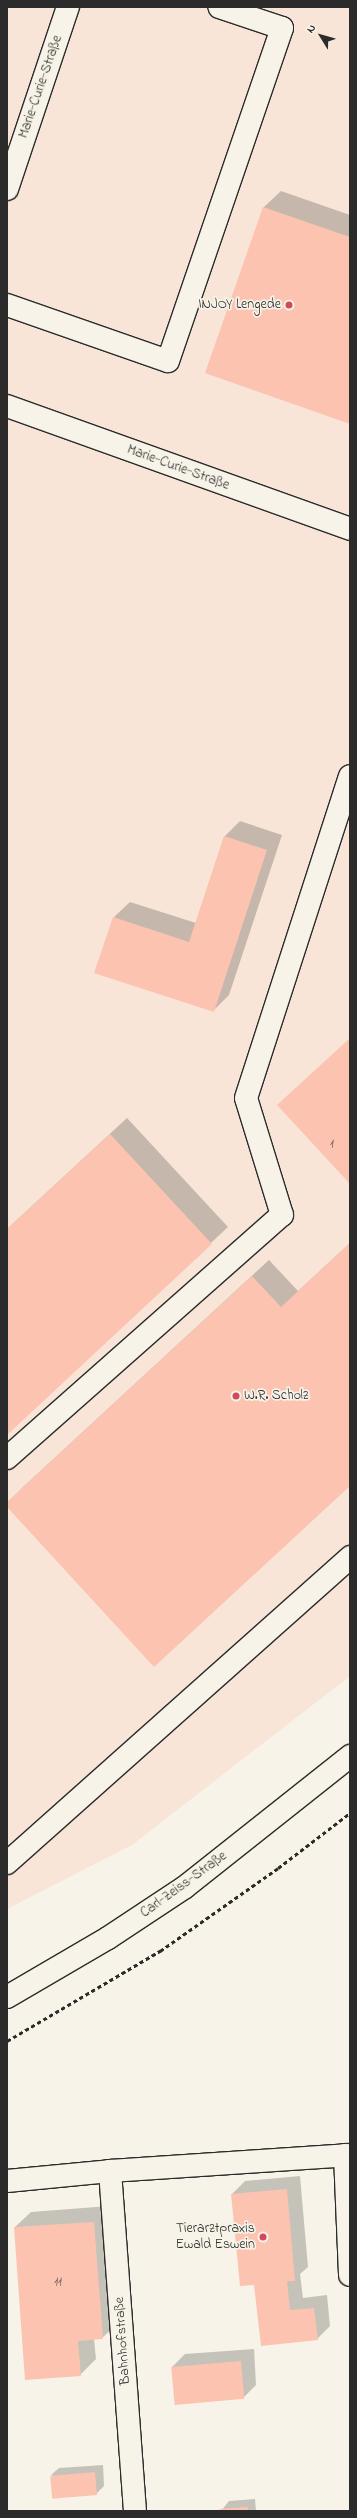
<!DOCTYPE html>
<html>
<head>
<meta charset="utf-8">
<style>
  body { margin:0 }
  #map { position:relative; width:357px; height:2518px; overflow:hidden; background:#f7f3e8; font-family:"Indie Flower",sans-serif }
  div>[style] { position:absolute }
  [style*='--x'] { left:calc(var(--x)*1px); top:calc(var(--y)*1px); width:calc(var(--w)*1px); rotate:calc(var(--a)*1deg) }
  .built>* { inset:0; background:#f8e5d8 }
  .shadow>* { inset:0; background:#0003 }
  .building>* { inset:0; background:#fcc3b1; transform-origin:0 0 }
  .path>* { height:2.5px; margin-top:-1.25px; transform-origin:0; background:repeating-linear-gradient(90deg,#2b2b2b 0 4px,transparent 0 7px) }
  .roads { filter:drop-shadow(1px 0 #2b2b2b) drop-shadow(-1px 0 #2b2b2b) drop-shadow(0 1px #2b2b2b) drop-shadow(0 -1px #2b2b2b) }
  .service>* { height:22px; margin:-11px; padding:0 11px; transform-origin:11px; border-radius:11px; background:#f7f3e8 }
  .minor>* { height:22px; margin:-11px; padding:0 11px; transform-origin:11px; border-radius:11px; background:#f7f3e8 }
  .secondary>* { height:22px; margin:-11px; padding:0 11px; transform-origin:11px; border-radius:11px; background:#f7f3e8 }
  .dots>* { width:11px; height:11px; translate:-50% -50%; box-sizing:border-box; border:2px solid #f7f3e8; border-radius:50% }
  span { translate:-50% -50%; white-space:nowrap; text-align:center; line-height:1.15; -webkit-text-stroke:3.5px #f7f3e8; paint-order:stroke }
  .number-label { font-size:12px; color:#5f514c }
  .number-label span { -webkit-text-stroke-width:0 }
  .street-label { font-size:14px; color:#2b2b2b }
  .poi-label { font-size:14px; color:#2b2b2b }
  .right { translate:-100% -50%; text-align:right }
  .left { translate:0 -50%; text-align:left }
  .frame { position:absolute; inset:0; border:8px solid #2b2b2b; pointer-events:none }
  .north { position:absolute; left:301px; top:16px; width:40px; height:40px; -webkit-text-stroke:3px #f7f3e8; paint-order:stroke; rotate:307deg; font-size:11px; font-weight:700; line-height:16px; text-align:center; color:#2b2b2b }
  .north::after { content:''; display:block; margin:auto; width:14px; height:18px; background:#2b2b2b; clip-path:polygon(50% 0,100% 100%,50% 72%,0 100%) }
</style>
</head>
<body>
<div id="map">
  <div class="built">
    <i style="clip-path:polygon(7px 7px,350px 7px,350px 1676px,132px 1845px,7px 1909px)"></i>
  </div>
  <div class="shadow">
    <i style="clip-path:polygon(281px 191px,350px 215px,350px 423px,206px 373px,264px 207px)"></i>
    <i style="clip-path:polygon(240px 821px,282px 835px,229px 995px,213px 1011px,114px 917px,130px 902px,196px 923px,224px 837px)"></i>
    <i style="clip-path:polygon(127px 1118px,228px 1227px,7px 1433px,7px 1229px)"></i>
    <i style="clip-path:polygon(350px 1243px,350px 1485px,7px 1506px,22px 1488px,269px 1260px,298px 1291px)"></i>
    <i style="clip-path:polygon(300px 2176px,308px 2267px,300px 2274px,303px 2298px,327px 2295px,330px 2326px,317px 2339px,255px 2284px,232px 2194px,245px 2181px)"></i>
    <i style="clip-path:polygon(109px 2206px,118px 2323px,102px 2338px,94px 2339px,96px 2359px,80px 2375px,15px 2227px,31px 2212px)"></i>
    <i style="clip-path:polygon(254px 2349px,256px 2385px,243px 2398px,172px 2367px,185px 2354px)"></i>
    <i style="clip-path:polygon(103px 2465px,104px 2486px,96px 2494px,51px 2475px,59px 2468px)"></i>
    <i style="clip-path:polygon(255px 2499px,256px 2511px,221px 2511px,229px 2501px)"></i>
  </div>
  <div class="building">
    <i style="clip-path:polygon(263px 207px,350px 237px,350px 424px,205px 373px)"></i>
    <i style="clip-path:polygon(224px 836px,267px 850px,214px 1012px,94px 973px,113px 917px,189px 942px)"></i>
    <i style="clip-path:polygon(350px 1038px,350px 1184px,277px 1105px)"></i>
    <i style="clip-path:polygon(110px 1134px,212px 1244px,7px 1435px,7px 1229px)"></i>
    <i style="clip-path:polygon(350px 1243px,350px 1486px,154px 1667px,7px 1507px,7px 1502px,252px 1276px,281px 1307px)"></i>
    <i style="clip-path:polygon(287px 2189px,295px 2281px,287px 2281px,290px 2310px,314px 2308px,318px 2340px,261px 2346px,254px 2285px,240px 2286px,231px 2194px)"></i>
    <i style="clip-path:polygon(94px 2222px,103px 2339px,78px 2341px,81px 2376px,25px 2380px,14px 2227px)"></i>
    <i style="left:241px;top:2361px;width:38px;height:70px;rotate:85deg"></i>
    <i style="left:95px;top:2472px;width:23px;height:45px;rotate:85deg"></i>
    <i style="clip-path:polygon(248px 2507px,248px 2511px,220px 2511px,220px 2509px)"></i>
  </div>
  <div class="path">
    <i style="--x:7;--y:2041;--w:178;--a:-30.5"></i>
    <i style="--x:160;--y:1951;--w:144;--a:-35.1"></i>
    <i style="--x:278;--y:1868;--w:91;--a:-37.4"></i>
  </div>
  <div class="roads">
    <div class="service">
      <i style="--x:7;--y:305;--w:170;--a:19.2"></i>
      <i style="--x:168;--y:361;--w:352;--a:-71.1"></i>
      <i style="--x:282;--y:28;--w:66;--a:-161.6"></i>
      <i style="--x:7;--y:1458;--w:367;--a:-41.5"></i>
      <i style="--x:282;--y:1215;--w:122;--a:-107.1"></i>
      <i style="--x:246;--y:1098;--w:338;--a:-72.1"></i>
      <i style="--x:7;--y:1863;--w:460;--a:-41.7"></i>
      <i style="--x:345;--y:2155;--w:120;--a:87.6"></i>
    </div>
    <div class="minor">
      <i style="--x:7;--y:189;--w:192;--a:-71.5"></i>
      <i style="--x:7;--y:406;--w:364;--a:19.7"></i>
      <i style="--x:110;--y:2171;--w:341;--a:85.8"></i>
      <i style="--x:7;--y:2181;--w:103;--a:-5.5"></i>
      <i style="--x:110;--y:2171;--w:241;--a:-3.8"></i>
    </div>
    <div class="secondary">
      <i style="--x:7;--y:1997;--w:117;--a:-30.3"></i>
      <i style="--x:108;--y:1938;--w:92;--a:-33.5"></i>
      <i style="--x:185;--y:1887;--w:211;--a:-38.4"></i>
    </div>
  </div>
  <div class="dots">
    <i style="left:289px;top:305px;background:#d1495b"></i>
    <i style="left:236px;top:1396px;background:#d1495b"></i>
    <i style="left:263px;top:2237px;background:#d1495b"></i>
  </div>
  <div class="number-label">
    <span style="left:332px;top:1145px">1</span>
    <span style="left:58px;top:2283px">11</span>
  </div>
  <div class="street-label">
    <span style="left:41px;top:87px;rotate:-71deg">Marie-Curie-Straße</span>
    <span style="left:178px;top:468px;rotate:20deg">Marie-Curie-Straße</span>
    <span style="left:184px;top:1885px;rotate:-36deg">Carl-Zeiss-Straße</span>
    <span style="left:123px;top:2341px;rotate:-94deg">Bahnhofstraße</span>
  </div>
  <div class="poi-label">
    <span class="right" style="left:281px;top:305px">INJOY Lengede</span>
    <span class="left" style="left:244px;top:1396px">W.R. Scholz</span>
    <span class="right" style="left:255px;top:2237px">Tierarztpraxis<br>Ewald Eswein</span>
  </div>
  <div class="frame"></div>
  <div class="north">N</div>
</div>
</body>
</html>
